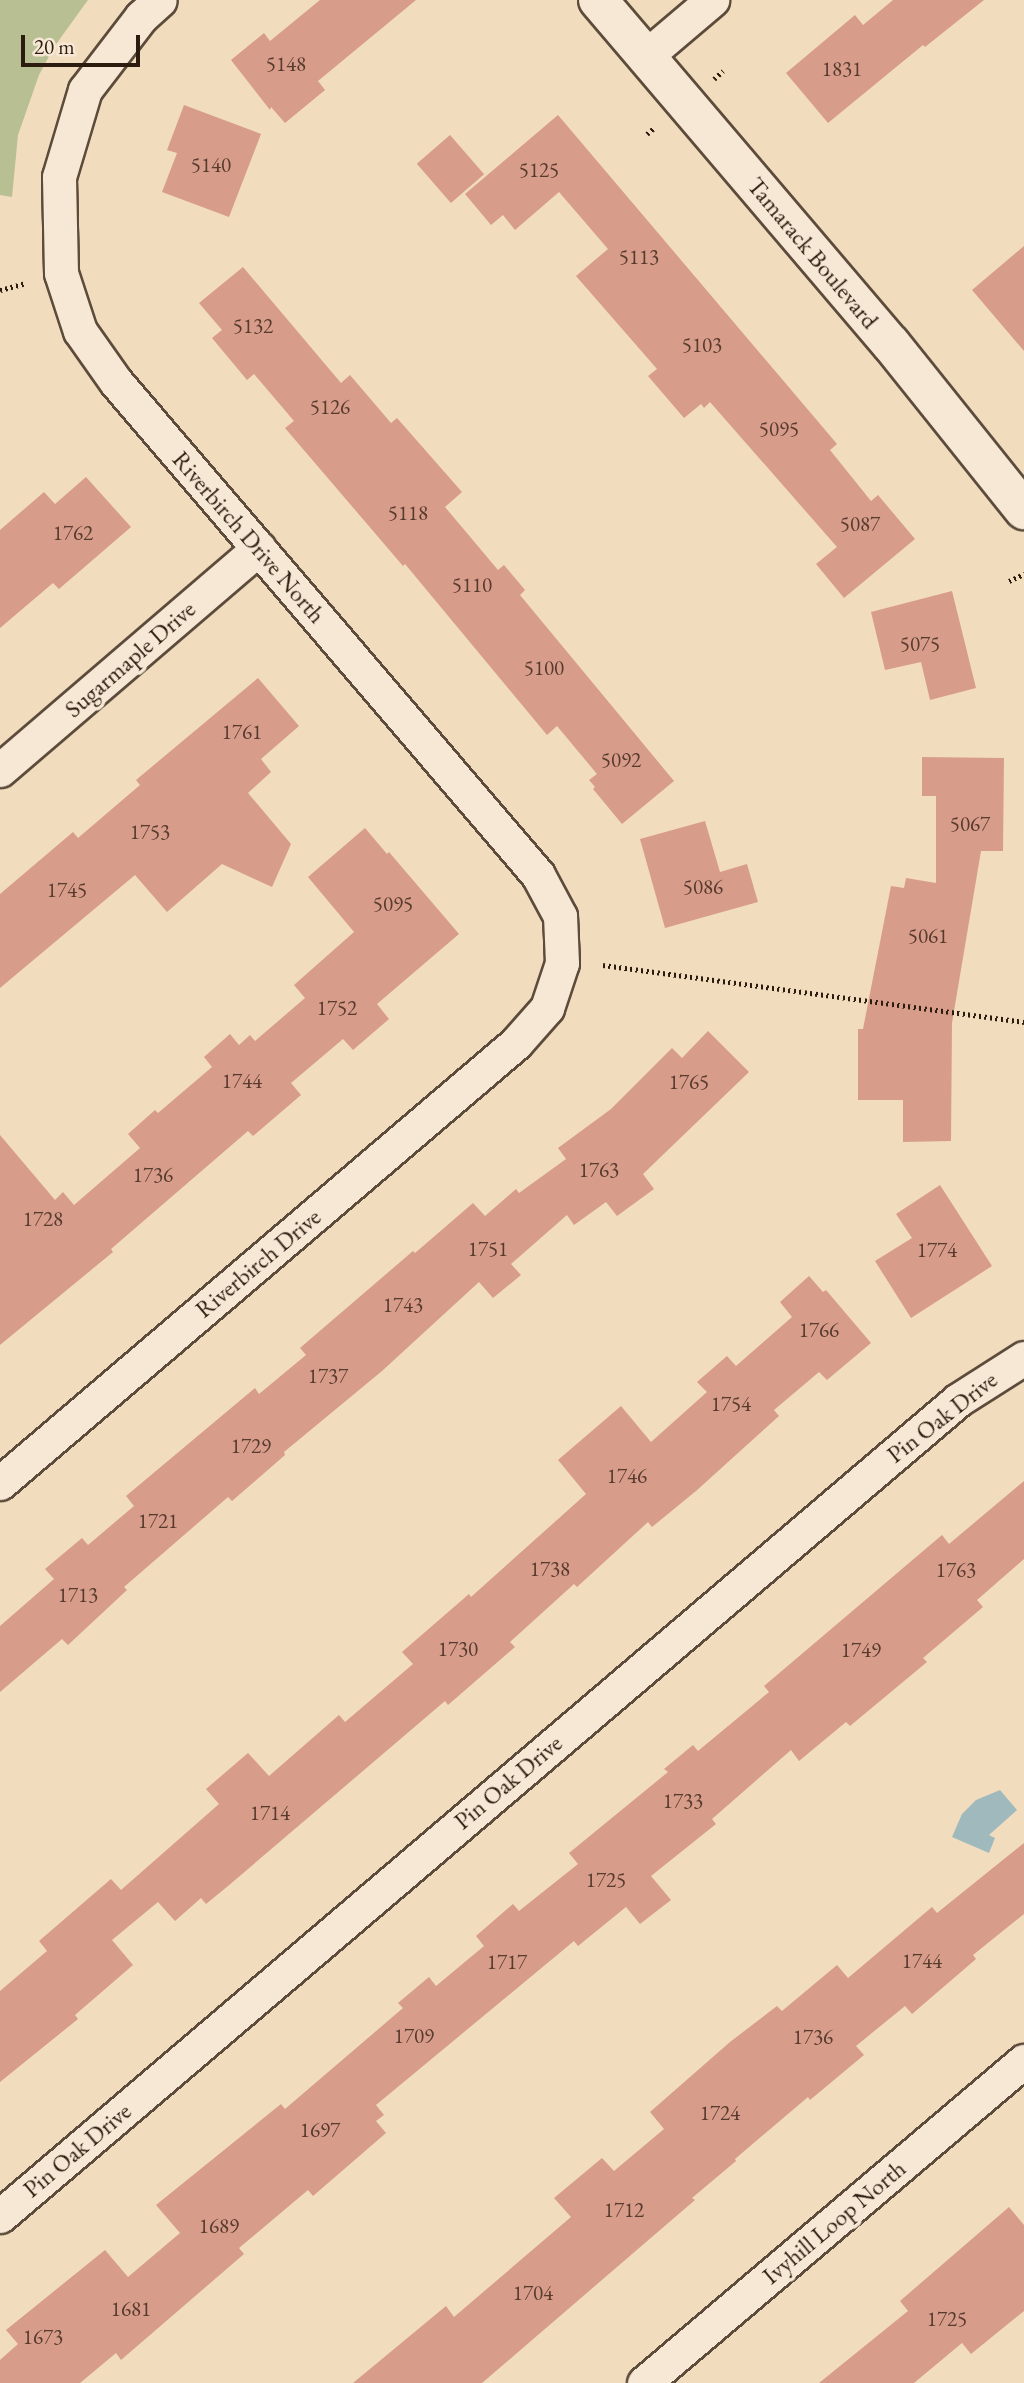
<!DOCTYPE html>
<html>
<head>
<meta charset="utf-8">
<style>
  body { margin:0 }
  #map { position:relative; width:1024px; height:2383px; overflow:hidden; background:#f1dcbe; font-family:"EB Garamond",serif }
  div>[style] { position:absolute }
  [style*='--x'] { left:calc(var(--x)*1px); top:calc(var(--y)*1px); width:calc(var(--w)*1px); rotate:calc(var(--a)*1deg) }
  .green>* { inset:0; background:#b8c093 }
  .water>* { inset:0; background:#9fb9bc }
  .building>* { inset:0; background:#d89c8a; transform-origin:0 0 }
  .path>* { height:4.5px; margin-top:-2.25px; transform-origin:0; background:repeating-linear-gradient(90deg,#2c1b0f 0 2px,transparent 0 5.5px) }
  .roads { filter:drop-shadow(2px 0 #5d4b3b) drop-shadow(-2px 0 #5d4b3b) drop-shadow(0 2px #5d4b3b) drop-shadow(0 -2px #5d4b3b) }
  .street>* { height:33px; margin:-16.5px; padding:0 16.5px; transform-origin:16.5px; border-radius:16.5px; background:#f6e8d5 }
  .secondary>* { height:38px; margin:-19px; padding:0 19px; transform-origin:19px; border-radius:19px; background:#f6e8d5 }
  span { translate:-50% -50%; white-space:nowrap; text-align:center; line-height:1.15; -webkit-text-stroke:7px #f6e8d5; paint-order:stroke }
  .number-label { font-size:21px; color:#573b2e }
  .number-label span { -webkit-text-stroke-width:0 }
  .street-label { font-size:24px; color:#2c1b0f }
  .scale { position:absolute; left:21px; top:35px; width:119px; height:32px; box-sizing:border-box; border:4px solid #2c1b0f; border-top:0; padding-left:9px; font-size:21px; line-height:24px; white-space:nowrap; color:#2c1b0f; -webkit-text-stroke:5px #f6e8d5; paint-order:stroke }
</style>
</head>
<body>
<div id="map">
  <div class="green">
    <i style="clip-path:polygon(0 0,88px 0,54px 47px,39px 75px,18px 135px,12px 197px,0 195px)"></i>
  </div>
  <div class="water">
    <i style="clip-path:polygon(1000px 1790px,1017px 1810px,989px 1835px,995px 1838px,989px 1853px,952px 1837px,962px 1814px,976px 1800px)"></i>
  </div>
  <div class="building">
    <i style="clip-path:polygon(320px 0,416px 0,318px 81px,325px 90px,285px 123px,271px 107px,270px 110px,231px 60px,264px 33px,270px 41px)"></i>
    <i style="clip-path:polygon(893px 0,984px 0,925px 47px,923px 45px,828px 123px,786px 73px,855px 15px,863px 25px)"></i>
    <i style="clip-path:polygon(184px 105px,261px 134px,229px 217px,162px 192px,177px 153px,167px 150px)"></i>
    <i style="clip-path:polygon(558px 115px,837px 444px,830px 450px,871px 501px,878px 495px,915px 539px,844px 598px,816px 564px,837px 547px,710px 402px,704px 408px,701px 404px,684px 418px,648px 376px,657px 369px,576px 276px,608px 249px,559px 192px,515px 230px,503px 215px,491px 225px,465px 194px)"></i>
    <i style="left:450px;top:135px;width:52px;height:44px;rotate:49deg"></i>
    <i style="clip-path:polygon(1024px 246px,1024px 351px,972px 290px)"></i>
    <i style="clip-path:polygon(243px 267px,341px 383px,350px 375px,391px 423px,397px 418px,462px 492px,445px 507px,498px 570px,504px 565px,525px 590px,520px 595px,674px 781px,622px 824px,593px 789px,595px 787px,589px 780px,597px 774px,557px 726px,547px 735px,405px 564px,403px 566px,285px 428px,294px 421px,254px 374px,247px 380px,212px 338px,222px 330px,199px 303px)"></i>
    <i style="clip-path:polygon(86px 477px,131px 527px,59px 589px,53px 583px,0 628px,0 530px,44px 492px,55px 504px)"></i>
    <i style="clip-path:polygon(952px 591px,976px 688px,930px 700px,921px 662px,885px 670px,871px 612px)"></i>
    <i style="clip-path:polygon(258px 678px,299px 726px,261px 759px,271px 772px,248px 793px,291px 844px,272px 887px,222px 864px,167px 912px,135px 875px,0 988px,0 894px,73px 832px,78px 838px,140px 785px,136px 780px)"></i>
    <i style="clip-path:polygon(922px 757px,1004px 758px,1003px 851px,981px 851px,952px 1023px,951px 1141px,903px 1142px,903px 1100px,858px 1100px,858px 1029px,863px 1029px,891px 886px,904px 888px,906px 878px,936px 883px,936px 796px,922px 796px)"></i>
    <i style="clip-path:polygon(705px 821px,720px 872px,747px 864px,758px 902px,665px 928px,640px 839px)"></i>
    <i style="clip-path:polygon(365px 828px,387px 854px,389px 852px,459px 934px,377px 1004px,389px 1019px,353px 1050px,343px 1039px,291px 1083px,301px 1095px,253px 1136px,248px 1131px,111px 1249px,113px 1252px,0 1345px,0 1135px,55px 1200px,63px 1192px,74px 1205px,140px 1148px,128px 1134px,155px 1110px,158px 1113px,212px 1067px,204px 1057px,230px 1034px,239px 1045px,250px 1035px,255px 1041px,305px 998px,294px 985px,354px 932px,308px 877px)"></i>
    <i style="clip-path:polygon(708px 1031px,749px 1072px,643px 1174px,654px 1189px,617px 1216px,606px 1202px,574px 1225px,567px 1215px,511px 1264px,521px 1275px,493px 1298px,479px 1282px,382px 1371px,284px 1452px,285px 1455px,232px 1501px,228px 1497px,124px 1587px,127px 1590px,68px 1645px,62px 1639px,0 1692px,0 1626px,54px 1579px,45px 1569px,82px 1538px,88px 1545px,134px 1506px,126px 1496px,255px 1388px,259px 1394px,306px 1355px,300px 1348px,413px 1251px,415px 1253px,473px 1203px,485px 1216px,516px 1189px,519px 1193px,566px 1159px,558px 1148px,611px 1109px,672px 1048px,682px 1058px)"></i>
    <i style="clip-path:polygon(940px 1185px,992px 1266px,911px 1318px,875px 1261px,912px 1238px,896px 1214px)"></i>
    <i style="clip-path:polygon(809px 1276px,823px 1292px,826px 1290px,871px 1343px,827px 1380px,819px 1372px,774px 1410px,779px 1416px,696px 1491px,652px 1527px,648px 1522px,577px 1587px,574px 1584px,510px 1642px,515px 1647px,448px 1705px,445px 1701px,228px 1886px,206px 1904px,201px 1898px,175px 1921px,158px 1902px,112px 1940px,133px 1965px,75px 2015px,78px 2019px,0 2082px,0 1991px,47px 1951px,39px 1941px,111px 1879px,121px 1890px,219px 1804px,206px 1789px,248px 1753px,269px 1776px,339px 1715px,345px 1722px,413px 1664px,402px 1652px,469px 1594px,471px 1597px,586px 1494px,558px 1460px,621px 1406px,651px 1442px,707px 1392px,697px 1382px,727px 1356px,736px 1366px,792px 1317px,780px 1302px)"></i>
    <i style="clip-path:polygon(1024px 1481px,1024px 1559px,977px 1600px,983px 1607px,923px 1658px,927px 1662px,850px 1726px,846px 1722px,799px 1761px,791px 1750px,712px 1819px,716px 1824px,651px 1876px,671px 1900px,640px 1924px,626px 1907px,578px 1946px,574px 1941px,376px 2105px,384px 2115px,376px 2121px,386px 2133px,313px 2196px,308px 2190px,239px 2248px,244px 2254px,121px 2360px,116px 2353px,80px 2383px,0 2383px,0 2360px,18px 2344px,6px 2330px,105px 2250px,128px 2277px,180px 2233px,156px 2205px,281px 2104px,285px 2109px,403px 2008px,398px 2003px,429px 1977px,436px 1986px,484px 1946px,476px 1936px,513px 1904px,519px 1911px,578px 1864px,569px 1853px,668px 1772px,664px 1769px,693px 1745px,698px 1751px,769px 1692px,764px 1686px,942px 1535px,949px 1544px)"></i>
    <i style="clip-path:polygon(1024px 1843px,1024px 1914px,973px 1955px,976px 1959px,912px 2014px,905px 2006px,856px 2046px,864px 2055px,810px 2100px,808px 2097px,735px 2159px,736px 2161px,692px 2198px,695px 2200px,482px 2383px,353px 2383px,446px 2306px,454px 2317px,571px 2217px,554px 2198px,602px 2158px,614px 2171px,664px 2129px,650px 2112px,730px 2042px,777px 2006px,782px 2011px,837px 1965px,848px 1978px,932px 1907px,937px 1913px)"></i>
    <i style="clip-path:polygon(1009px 2207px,1024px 2225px,1024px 2311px,971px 2354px,962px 2343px,914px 2383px,819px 2383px,908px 2311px,900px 2301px)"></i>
  </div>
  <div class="path">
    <i style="--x:714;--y:79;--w:12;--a:-42"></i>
    <i style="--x:647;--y:134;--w:9;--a:-41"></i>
    <i style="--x:0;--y:290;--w:27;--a:-15"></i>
    <i style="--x:1009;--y:581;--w:17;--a:-25"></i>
    <i style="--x:603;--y:965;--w:425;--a:7.7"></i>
  </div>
  <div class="roads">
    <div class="street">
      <i style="--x:646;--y:56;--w:87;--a:-40.3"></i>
      <i style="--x:0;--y:770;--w:341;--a:-40.6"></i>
      <i style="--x:0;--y:1483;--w:678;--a:-40.45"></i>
      <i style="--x:516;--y:1043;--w:47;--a:-48.5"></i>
      <i style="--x:547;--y:1008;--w:47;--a:-71.6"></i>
      <i style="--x:562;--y:963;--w:47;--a:-92.4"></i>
      <i style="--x:560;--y:916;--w:47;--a:-118.2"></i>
      <i style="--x:538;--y:875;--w:649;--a:-130.56"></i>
      <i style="--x:116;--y:382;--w:62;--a:-125.2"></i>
      <i style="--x:80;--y:331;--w:61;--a:-108.1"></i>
      <i style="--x:61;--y:273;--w:96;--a:-91.2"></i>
      <i style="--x:59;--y:177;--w:91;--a:-73.4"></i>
      <i style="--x:85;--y:90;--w:92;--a:-52.5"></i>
      <i style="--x:141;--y:17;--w:25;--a:-42"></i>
      <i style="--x:0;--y:2216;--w:1258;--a:-40.42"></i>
      <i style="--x:958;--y:1400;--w:78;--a:-32.5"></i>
      <i style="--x:644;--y:2383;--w:498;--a:-40.3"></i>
    </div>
    <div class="secondary">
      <i style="--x:598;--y:0;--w:452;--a:49.6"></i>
      <i style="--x:891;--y:344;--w:213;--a:51.3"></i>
    </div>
  </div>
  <div class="number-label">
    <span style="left:286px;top:64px">5148</span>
    <span style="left:842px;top:69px">1831</span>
    <span style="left:211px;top:165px">5140</span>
    <span style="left:539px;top:170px">5125</span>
    <span style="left:639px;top:257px">5113</span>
    <span style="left:253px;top:326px">5132</span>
    <span style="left:702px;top:345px">5103</span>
    <span style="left:330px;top:407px">5126</span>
    <span style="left:779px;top:429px">5095</span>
    <span style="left:408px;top:513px">5118</span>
    <span style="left:860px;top:524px">5087</span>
    <span style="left:73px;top:533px">1762</span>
    <span style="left:472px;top:585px">5110</span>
    <span style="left:920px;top:644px">5075</span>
    <span style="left:544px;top:668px">5100</span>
    <span style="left:242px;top:732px">1761</span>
    <span style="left:621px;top:760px">5092</span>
    <span style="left:970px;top:824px">5067</span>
    <span style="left:150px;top:832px">1753</span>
    <span style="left:703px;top:887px">5086</span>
    <span style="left:67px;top:890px">1745</span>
    <span style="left:393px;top:904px">5095</span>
    <span style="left:928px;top:936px">5061</span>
    <span style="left:337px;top:1008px">1752</span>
    <span style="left:242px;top:1081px">1744</span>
    <span style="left:689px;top:1082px">1765</span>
    <span style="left:599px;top:1170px">1763</span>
    <span style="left:153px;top:1175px">1736</span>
    <span style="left:43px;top:1219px">1728</span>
    <span style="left:488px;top:1249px">1751</span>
    <span style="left:937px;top:1250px">1774</span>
    <span style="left:403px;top:1305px">1743</span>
    <span style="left:819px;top:1330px">1766</span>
    <span style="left:328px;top:1376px">1737</span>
    <span style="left:731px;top:1404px">1754</span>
    <span style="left:251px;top:1446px">1729</span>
    <span style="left:627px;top:1476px">1746</span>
    <span style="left:158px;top:1521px">1721</span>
    <span style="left:550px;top:1569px">1738</span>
    <span style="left:956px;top:1570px">1763</span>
    <span style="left:78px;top:1595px">1713</span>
    <span style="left:458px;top:1649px">1730</span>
    <span style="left:861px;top:1650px">1749</span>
    <span style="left:683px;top:1801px">1733</span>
    <span style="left:270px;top:1813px">1714</span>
    <span style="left:606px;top:1880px">1725</span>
    <span style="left:922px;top:1961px">1744</span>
    <span style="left:507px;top:1962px">1717</span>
    <span style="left:414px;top:2036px">1709</span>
    <span style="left:813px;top:2037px">1736</span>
    <span style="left:720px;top:2113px">1724</span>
    <span style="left:320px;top:2130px">1697</span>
    <span style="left:624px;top:2210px">1712</span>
    <span style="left:219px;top:2226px">1689</span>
    <span style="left:533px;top:2293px">1704</span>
    <span style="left:131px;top:2309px">1681</span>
    <span style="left:947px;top:2319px">1725</span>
    <span style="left:43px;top:2337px">1673</span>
  </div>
  <div class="street-label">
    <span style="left:813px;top:253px;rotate:50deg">Tamarack Boulevard</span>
    <span style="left:249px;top:537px;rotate:49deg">Riverbirch Drive North</span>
    <span style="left:130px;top:659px;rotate:-41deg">Sugarmaple Drive</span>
    <span style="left:258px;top:1263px;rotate:-40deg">Riverbirch Drive</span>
    <span style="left:942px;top:1417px;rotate:-38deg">Pin Oak Drive</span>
    <span style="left:508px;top:1782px;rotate:-40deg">Pin Oak Drive</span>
    <span style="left:77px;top:2150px;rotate:-40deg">Pin Oak Drive</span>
    <span style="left:834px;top:2222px;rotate:-40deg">Ivyhill Loop North</span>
  </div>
  <div class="scale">20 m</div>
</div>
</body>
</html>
